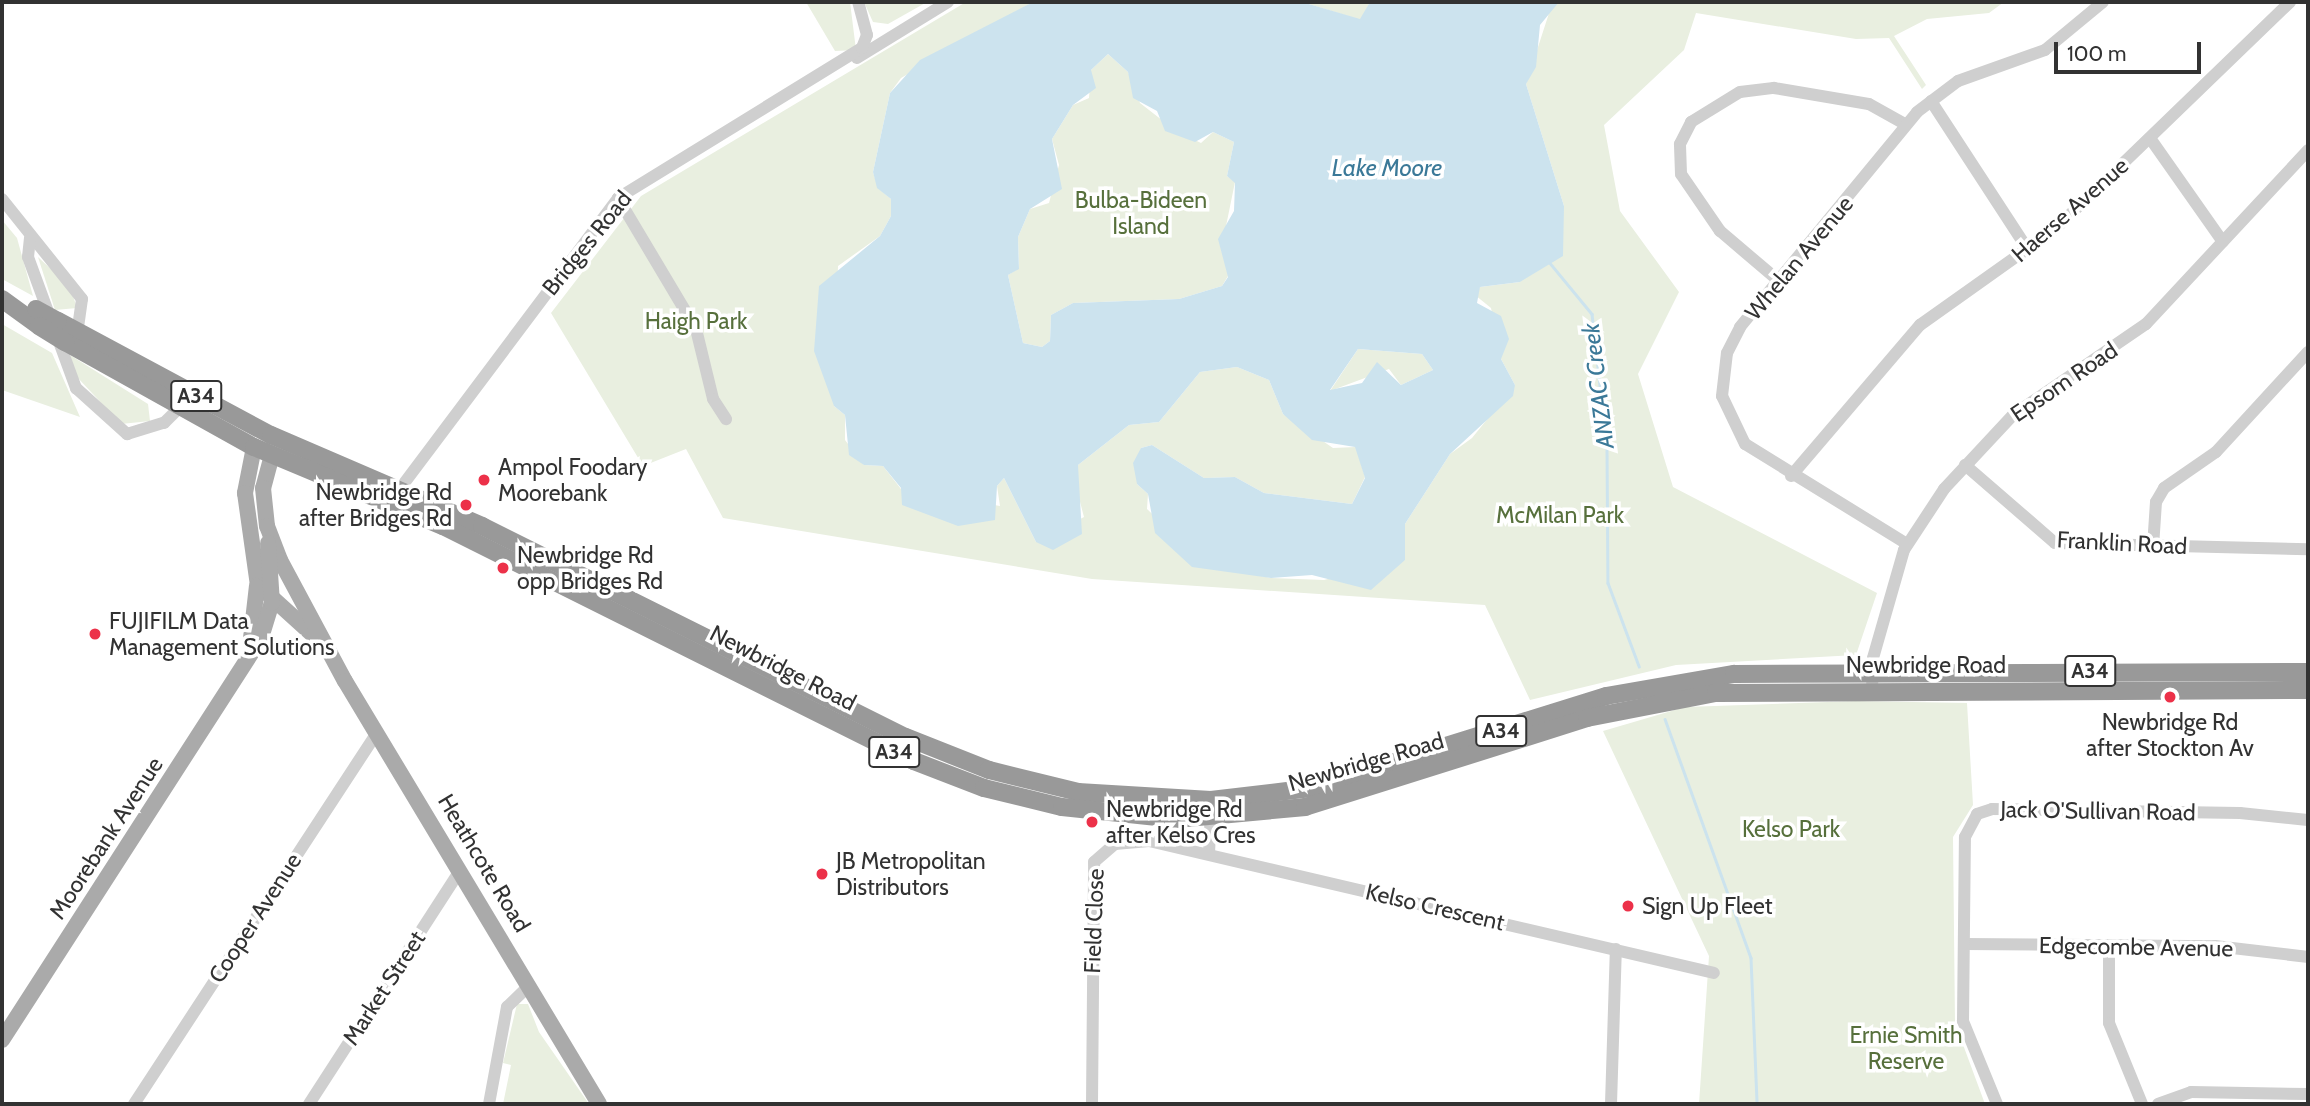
<!DOCTYPE html>
<html>
<head>
<meta charset="utf-8">
<style>
  body { margin:0 }
  #map { position:relative; width:2310px; height:1106px; overflow:hidden; background:#fff; font-family:Cabin,sans-serif }
  div>[style] { position:absolute }
  [style*='--x'] { left:calc(var(--x)*1px); top:calc(var(--y)*1px); width:calc(var(--w)*1px); rotate:calc(var(--a)*1deg) }
  .green>* { inset:0; background:#e9efe0 }
  .water>* { inset:0; background:#cce3ee }
  .stream>* { height:2.5px; margin:-1.25px; padding:0 1.25px; transform-origin:1.25px; border-radius:1.25px; background:#cce3ee }
  .minor>* { height:12px; margin:-6px; padding:0 6px; transform-origin:6px; border-radius:6px; background:#cfcfcf }
  .major>* { height:16px; margin:-8px; padding:0 8px; transform-origin:8px; border-radius:8px; background:#aaa }
  .highway>* { height:18px; margin:-9px; padding:0 9px; transform-origin:9px; border-radius:9px; background:#999 }
  .highway-bridge>* { height:18px; margin:-9px; padding:0 9px; transform-origin:9px; border-radius:9px; background:#999 }
  .dots>* { width:19px; height:19px; translate:-50% -50%; box-sizing:border-box; border:4px solid #fff; border-radius:50% }
  span { translate:-50% -50%; white-space:nowrap; text-align:center; line-height:1.15; -webkit-text-stroke:7px #fff; paint-order:stroke }
  .shield-label span { padding:2px 5px; background:#fff; border:2px solid; border-radius:5px; -webkit-text-stroke-width:0 }
  .shield-label { font-size:21px; color:#323232; font-weight:700 }
  .park-label { font-size:23px; color:#57703c }
  .street-label { font-size:23px; color:#323232 }
  .poi-label { font-size:23px; color:#323232 }
  .left { translate:0 -50%; text-align:left }
  .right { translate:-100% -50%; text-align:right }
  .water-label { font-size:24px; color:#3b7998; font-style:italic }
  .frame { position:absolute; inset:0; border:4px solid #323232; pointer-events:none }
  .scale { position:absolute; left:2054px; top:42px; width:147px; height:32px; box-sizing:border-box; border:4px solid #323232; border-top:0; padding-left:9px; font-size:21px; line-height:24px; white-space:nowrap; color:#323232; -webkit-text-stroke:5px #fff; paint-order:stroke }
</style>
</head>
<body>
<div id="map">
  <div class="green">
    <i style="clip-path:polygon(806px 2px,850px 2px,856px 50px,835px 51px)"></i>
    <i style="clip-path:polygon(864px 2px,927px 2px,888px 24px,873px 22px)"></i>
    <i style="clip-path:polygon(966px 2px,1033px 2px,901px 78px,890px 93px,873px 172px,878px 188px,891px 199px,891px 216px,880px 236px,838px 266px,834px 406px,845px 415px,845px 440px,864px 465px,883px 466px,901px 489px,1000px 506px,997px 486px,1004px 478px,1036px 542px,1084px 517px,1074px 479px,1078px 465px,1129px 425px,1159px 422px,1200px 372px,1237px 367px,1269px 380px,1283px 414px,1333px 448px,1356px 447px,1365px 477px,1352px 504px,1264px 493px,1235px 477px,1204px 478px,1152px 445px,1141px 448px,1137px 484px,1148px 494px,1147px 509px,1204px 564px,1271px 578px,1324px 580px,1405px 560px,1405px 524px,1450px 454px,1472px 438px,1515px 385px,1501px 359px,1491px 308px,1475px 295px,1480px 287px,1520px 282px,1564px 206px,1526px 84px,1551px 7px,1559px 2px,2004px 2px,1989px 13px,1927px 19px,1894px 36px,1926px 85px,1922px 89px,1889px 38px,1856px 39px,1696px 13px,1684px 50px,1604px 125px,1620px 211px,1679px 292px,1638px 374px,1673px 487px,1877px 593px,1856px 655px,1676px 665px,1530px 700px,1485px 605px,1092px 579px,723px 518px,686px 449px,643px 466px,551px 313px,641px 196px)"></i>
    <i style="clip-path:polygon(1302px 2px,1370px 2px,1361px 20px)"></i>
    <i style="clip-path:polygon(1108px 54px,1128px 72px,1140px 103px,1176px 131px,1201px 143px,1213px 132px,1234px 142px,1227px 176px,1235px 182px,1225px 231px,1228px 276px,1222px 286px,1179px 299px,1073px 303px,1051px 315px,1050px 341px,1042px 347px,1023px 343px,1008px 275px,1019px 268px,1018px 237px,1030px 209px,1049px 203px,1059px 165px,1052px 139px,1073px 105px,1089px 98px,1091px 70px)"></i>
    <i style="clip-path:polygon(2px 220px,17px 238px,33px 296px,2px 279px)"></i>
    <i style="clip-path:polygon(38px 257px,70px 287px,77px 308px,55px 310px)"></i>
    <i style="clip-path:polygon(2px 324px,52px 353px,80px 417px,2px 390px)"></i>
    <i style="clip-path:polygon(1358px 349px,1422px 354px,1433px 370px,1401px 385px,1389px 369px,1330px 391px)"></i>
    <i style="clip-path:polygon(70px 355px,148px 404px,150px 421px,121px 424px,77px 377px)"></i>
    <i style="clip-path:polygon(1856px 701px,1967px 703px,1973px 805px,1953px 837px,1955px 1023px,1985px 1104px,1699px 1104px,1709px 956px,1603px 731px,1685px 707px)"></i>
    <i style="clip-path:polygon(517px 1004px,528px 1004px,539px 1032px,589px 1104px,503px 1104px,511px 1065px,503px 1063px)"></i>
  </div>
  <div class="water">
    <i style="clip-path:polygon(evenodd,1033px 2px,1302px 2px,1360px 19px,1370px 2px,1559px 2px,1540px 25px,1536px 67px,1526px 84px,1564px 206px,1563px 256px,1520px 282px,1480px 287px,1477px 303px,1501px 316px,1509px 339px,1501px 359px,1515px 385px,1513px 396px,1450px 454px,1405px 524px,1405px 560px,1371px 590px,1312px 575px,1271px 578px,1192px 567px,1155px 533px,1148px 494px,1137px 484px,1133px 463px,1141px 448px,1152px 445px,1204px 478px,1235px 477px,1264px 493px,1352px 504px,1365px 478px,1355px 447px,1312px 440px,1283px 414px,1269px 380px,1237px 367px,1200px 372px,1159px 422px,1129px 425px,1078px 465px,1082px 534px,1053px 550px,1036px 542px,1004px 478px,997px 486px,995px 520px,958px 526px,902px 505px,901px 488px,883px 466px,864px 465px,849px 455px,845px 415px,834px 406px,814px 351px,819px 286px,880px 236px,891px 216px,891px 199px,877px 188px,873px 172px,890px 93px,920px 60px,1033px 2px,1108px 54px,1128px 72px,1133px 98px,1157px 111px,1165px 131px,1195px 142px,1213px 132px,1234px 142px,1227px 176px,1235px 183px,1234px 211px,1218px 239px,1228px 277px,1222px 286px,1179px 299px,1073px 303px,1051px 315px,1050px 341px,1042px 347px,1023px 343px,1008px 275px,1019px 269px,1018px 237px,1030px 209px,1062px 189px,1052px 139px,1073px 105px,1096px 88px,1091px 70px,1108px 54px,1033px 2px,1358px 349px,1422px 354px,1433px 370px,1401px 385px,1377px 362px,1362px 383px,1330px 390px,1358px 349px)"></i>
  </div>
  <div class="stream">
    <i style="--x:1550;--y:263;--w:66;--a:50.5"></i>
    <i style="--x:1592;--y:314;--w:134;--a:83.6"></i>
    <i style="--x:1607;--y:447;--w:136;--a:89.6"></i>
    <i style="--x:1608;--y:583;--w:89;--a:69.5"></i>
    <i style="--x:1665;--y:719;--w:254;--a:70.2"></i>
    <i style="--x:1751;--y:958;--w:146;--a:87.6"></i>
  </div>
  <div class="minor">
    <i style="--x:857;--y:58;--w:107;--a:-31.6"></i>
    <i style="--x:1931;--y:101;--w:178;--a:56.9"></i>
    <i style="--x:2152;--y:141;--w:123;--a:54.9"></i>
    <i style="--x:618;--y:198;--w:152;--a:59.2"></i>
    <i style="--x:696;--y:329;--w:72;--a:76.3"></i>
    <i style="--x:713;--y:399;--w:24;--a:57"></i>
    <i style="--x:2;--y:199;--w:128;--a:51.3"></i>
    <i style="--x:82;--y:299;--w:35;--a:98"></i>
    <i style="--x:30;--y:238;--w:19;--a:96"></i>
    <i style="--x:28;--y:257;--w:140;--a:69.9"></i>
    <i style="--x:76;--y:388;--w:69;--a:42"></i>
    <i style="--x:127;--y:434;--w:39;--a:-17"></i>
    <i style="--x:164;--y:423;--w:21;--a:-45"></i>
    <i style="--x:1780;--y:282;--w:79;--a:-139.6"></i>
    <i style="--x:1720;--y:231;--w:69;--a:-124.4"></i>
    <i style="--x:1681;--y:174;--w:30;--a:-92"></i>
    <i style="--x:1680;--y:144;--w:25;--a:-63"></i>
    <i style="--x:1691;--y:122;--w:57;--a:-31.5"></i>
    <i style="--x:1740;--y:92;--w:34;--a:-7"></i>
    <i style="--x:1774;--y:88;--w:96;--a:9.6"></i>
    <i style="--x:1869;--y:104;--w:41;--a:29.1"></i>
    <i style="--x:1965;--y:465;--w:119;--a:40.9"></i>
    <i style="--x:2055;--y:543;--w:253;--a:1.4"></i>
    <i style="--x:1791;--y:476;--w:199;--a:-49.5"></i>
    <i style="--x:1920;--y:325;--w:166;--a:-35.4"></i>
    <i style="--x:2055;--y:229;--w:327;--a:-44"></i>
    <i style="--x:396;--y:494;--w:370;--a:-53.1"></i>
    <i style="--x:618;--y:198;--w:286;--a:-31.6"></i>
    <i style="--x:862;--y:48;--w:14;--a:-69"></i>
    <i style="--x:867;--y:35;--w:34;--a:-105"></i>
    <i style="--x:1907;--y:544;--w:190;--a:-148.3"></i>
    <i style="--x:1745;--y:444;--w:53;--a:-115.6"></i>
    <i style="--x:1722;--y:396;--w:43;--a:-83.4"></i>
    <i style="--x:1727;--y:353;--w:29;--a:-63"></i>
    <i style="--x:1740;--y:327;--w:278;--a:-50.5"></i>
    <i style="--x:1917;--y:112;--w:51;--a:-37.1"></i>
    <i style="--x:1958;--y:81;--w:92;--a:-19.6"></i>
    <i style="--x:2045;--y:50;--w:75;--a:-39.6"></i>
    <i style="--x:2153;--y:547;--w:45;--a:-86.2"></i>
    <i style="--x:2156;--y:502;--w:16;--a:-60"></i>
    <i style="--x:2164;--y:488;--w:63;--a:-34.7"></i>
    <i style="--x:2216;--y:452;--w:136;--a:-47.4"></i>
    <i style="--x:1872;--y:690;--w:32;--a:-88"></i>
    <i style="--x:1873;--y:658;--w:112;--a:-74"></i>
    <i style="--x:1904;--y:550;--w:73;--a:-56.7"></i>
    <i style="--x:1944;--y:489;--w:101;--a:-47"></i>
    <i style="--x:2013;--y:415;--w:161;--a:-34.4"></i>
    <i style="--x:2146;--y:324;--w:238;--a:-47"></i>
    <i style="--x:1209;--y:854;--w:45;--a:-87.5"></i>
    <i style="--x:1964;--y:944;--w:251;--a:0.5"></i>
    <i style="--x:2215;--y:946;--w:94;--a:6.7"></i>
    <i style="--x:2109;--y:945;--w:78;--a:90"></i>
    <i style="--x:2109;--y:1023;--w:87;--a:67.8"></i>
    <i style="--x:134;--y:1104;--w:444;--a:-56.8"></i>
    <i style="--x:309;--y:1104;--w:278;--a:-57.1"></i>
    <i style="--x:489;--y:1104;--w:99;--a:-79.5"></i>
    <i style="--x:507;--y:1007;--w:29;--a:-44"></i>
    <i style="--x:1092;--y:1104;--w:242;--a:-89.5"></i>
    <i style="--x:1094;--y:862;--w:28;--a:-41"></i>
    <i style="--x:1115;--y:844;--w:34;--a:-5"></i>
    <i style="--x:1149;--y:841;--w:580;--a:13.15"></i>
    <i style="--x:1611;--y:1104;--w:155;--a:-88.2"></i>
    <i style="--x:1997;--y:1104;--w:90;--a:-112.3"></i>
    <i style="--x:1963;--y:1021;--w:184;--a:-89.4"></i>
    <i style="--x:1965;--y:837;--w:26;--a:-62"></i>
    <i style="--x:1977;--y:814;--w:16;--a:-18"></i>
    <i style="--x:1992;--y:809;--w:248;--a:0.9"></i>
    <i style="--x:2240;--y:813;--w:68;--a:5.9"></i>
    <i style="--x:2158;--y:1104;--w:35;--a:-20"></i>
    <i style="--x:2191;--y:1092;--w:117;--a:1"></i>
  </div>
  <div class="major">
    <i style="--x:254;--y:447;--w:47;--a:101.1"></i>
    <i style="--x:245;--y:493;--w:93;--a:82"></i>
    <i style="--x:258;--y:585;--w:86;--a:42.2"></i>
    <i style="--x:272;--y:455;--w:34;--a:105"></i>
    <i style="--x:263;--y:488;--w:38;--a:84"></i>
    <i style="--x:267;--y:526;--w:36;--a:69"></i>
    <i style="--x:280;--y:560;--w:137;--a:61.8"></i>
    <i style="--x:345;--y:681;--w:493;--a:59"></i>
    <i style="--x:250;--y:647;--w:61;--a:-83.5"></i>
    <i style="--x:2;--y:1040;--w:478;--a:-57.2"></i>
    <i style="--x:261;--y:638;--w:37;--a:-73"></i>
    <i style="--x:272;--y:603;--w:60;--a:-93.8"></i>
  </div>
  <div class="highway">
    <i style="--x:2;--y:299;--w:46;--a:36.1"></i>
    <i style="--x:58;--y:321;--w:242;--a:28.2"></i>
    <i style="--x:271;--y:435;--w:230;--a:23.3"></i>
    <i style="--x:482;--y:526;--w:474;--a:26.5"></i>
    <i style="--x:906;--y:737;--w:89;--a:21.7"></i>
    <i style="--x:989;--y:770;--w:92;--a:13.9"></i>
    <i style="--x:1078;--y:792;--w:133;--a:3.4"></i>
    <i style="--x:1211;--y:800;--w:101;--a:-6.8"></i>
    <i style="--x:1311;--y:788;--w:309;--a:-17.3"></i>
    <i style="--x:1606;--y:696;--w:130;--a:-9.8"></i>
    <i style="--x:1734;--y:674;--w:574;--a:-0.2"></i>
    <i style="--x:65;--y:342;--w:216;--a:29.1"></i>
    <i style="--x:254;--y:447;--w:205;--a:22.7"></i>
    <i style="--x:443;--y:526;--w:526;--a:26.52"></i>
    <i style="--x:914;--y:761;--w:75;--a:21.1"></i>
    <i style="--x:984;--y:788;--w:80;--a:13.7"></i>
    <i style="--x:1062;--y:807;--w:115;--a:6"></i>
    <i style="--x:1176;--y:819;--w:130;--a:-5.3"></i>
    <i style="--x:1305;--y:807;--w:296;--a:-17.5"></i>
    <i style="--x:1587;--y:718;--w:131;--a:-11"></i>
    <i style="--x:1716;--y:693;--w:592;--a:-0.29"></i>
  </div>
  <div class="highway-bridge">
    <i style="--x:36;--y:309;--w:25;--a:29"></i>
    <i style="--x:39;--y:326;--w:31;--a:32"></i>
  </div>
  <div class="dots">
    <i style="left:484px;top:480px;background:#ec3149"></i>
    <i style="left:466px;top:505px;background:#ec3149"></i>
    <i style="left:503px;top:568px;background:#ec3149"></i>
    <i style="left:95px;top:634px;background:#ec3149"></i>
    <i style="left:2170px;top:697px;background:#ec3149"></i>
    <i style="left:1092px;top:822px;background:#ec3149"></i>
    <i style="left:822px;top:874px;background:#ec3149"></i>
    <i style="left:1628px;top:906px;background:#ec3149"></i>
  </div>
  <div class="shield-label">
    <span style="left:196px;top:396px">A34</span>
    <span style="left:2090px;top:671px">A34</span>
    <span style="left:1501px;top:731px">A34</span>
    <span style="left:894px;top:752px">A34</span>
  </div>
  <div class="park-label">
    <span style="left:1141px;top:213px">Bulba-Bideen<br>Island</span>
    <span style="left:696px;top:321px">Haigh Park</span>
    <span style="left:1560px;top:515px">McMilan Park</span>
    <span style="left:1791px;top:829px">Kelso Park</span>
    <span style="left:1906px;top:1048px">Ernie Smith<br>Reserve</span>
  </div>
  <div class="street-label">
    <span style="left:2070px;top:210px;rotate:-41deg">Haerse Avenue</span>
    <span style="left:587px;top:243px;rotate:-51deg">Bridges Road</span>
    <span style="left:1799px;top:258px;rotate:-50deg">Whelan Avenue</span>
    <span style="left:2064px;top:382px;rotate:-34deg">Epsom Road</span>
    <span style="left:2122px;top:543px;rotate:3deg">Franklin Road</span>
    <span style="left:1926px;top:665px">Newbridge Road</span>
    <span style="left:783px;top:668px;rotate:27deg">Newbridge Road</span>
    <span style="left:1366px;top:762px;rotate:-16deg">Newbridge Road</span>
    <span style="left:2098px;top:811px;rotate:1deg">Jack O'Sullivan Road</span>
    <span style="left:106px;top:838px;rotate:-57deg">Moorebank Avenue</span>
    <span style="left:484px;top:863px;rotate:59deg">Heathcote Road</span>
    <span style="left:1435px;top:907px;rotate:13deg">Kelso Crescent</span>
    <span style="left:255px;top:918px;rotate:-57deg">Cooper Avenue</span>
    <span style="left:1094px;top:921px;rotate:-88deg">Field Close</span>
    <span style="left:2136px;top:947px;rotate:1deg">Edgecombe Avenue</span>
    <span style="left:384px;top:988px;rotate:-57deg">Market Street</span>
  </div>
  <div class="poi-label">
    <span class="left" style="left:498px;top:480px">Ampol Foodary<br>Moorebank</span>
    <span class="right" style="left:452px;top:505px">Newbridge Rd<br>after Bridges Rd</span>
    <span class="left" style="left:517px;top:568px">Newbridge Rd<br>opp Bridges Rd</span>
    <span class="left" style="left:109px;top:634px">FUJIFILM Data<br>Management Solutions</span>
    <span style="left:2170px;top:735px">Newbridge Rd<br>after Stockton Av</span>
    <span class="left" style="left:1106px;top:822px">Newbridge Rd<br>after Kelso Cres</span>
    <span class="left" style="left:836px;top:874px">JB Metropolitan<br>Distributors</span>
    <span class="left" style="left:1642px;top:906px">Sign Up Fleet</span>
  </div>
  <div class="water-label">
    <span style="left:1387px;top:168px">Lake Moore</span>
    <span style="left:1598px;top:386px;rotate:-97deg">ANZAC Creek</span>
  </div>
  <div class="frame"></div>
  <div class="scale">100 m</div>
</div>
</body>
</html>
